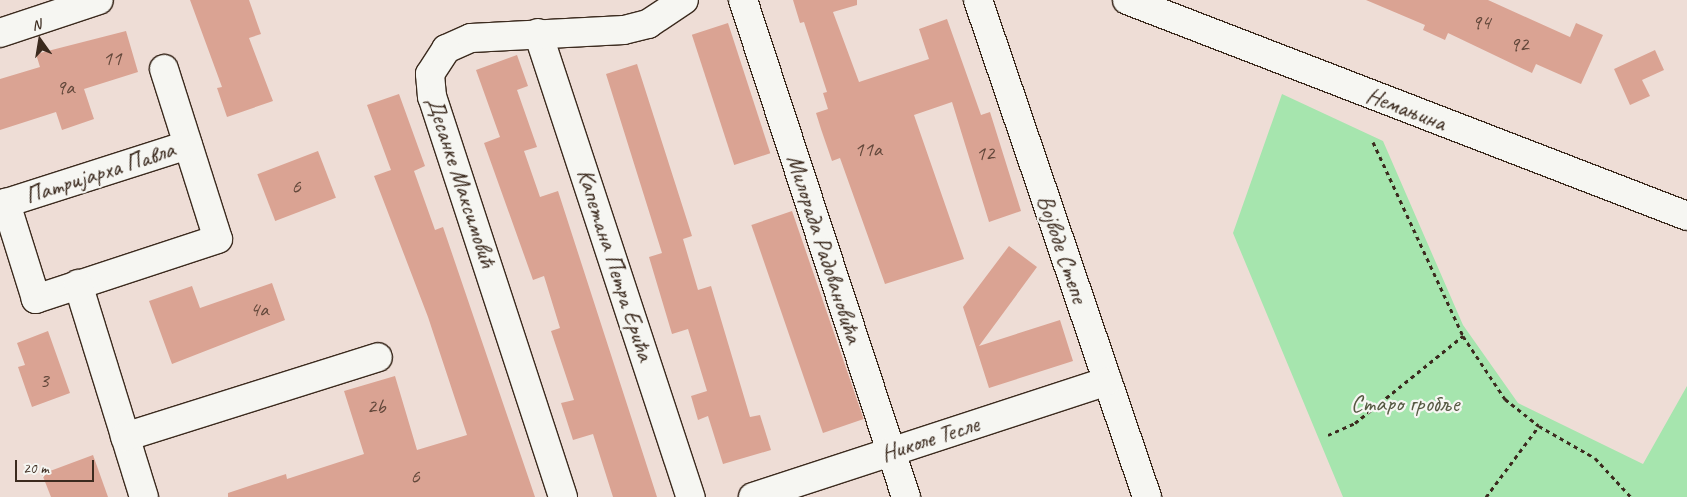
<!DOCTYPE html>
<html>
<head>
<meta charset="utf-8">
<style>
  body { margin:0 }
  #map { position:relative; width:1687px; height:497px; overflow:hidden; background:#eeddd6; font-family:Caveat,sans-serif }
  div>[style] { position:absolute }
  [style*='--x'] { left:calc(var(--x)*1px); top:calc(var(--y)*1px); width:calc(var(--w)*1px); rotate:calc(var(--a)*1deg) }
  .green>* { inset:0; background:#a6e5ae }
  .building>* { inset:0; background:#daa393; transform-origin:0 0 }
  .path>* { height:3px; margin-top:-1.5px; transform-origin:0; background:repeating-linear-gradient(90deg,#3b2a1e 0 4px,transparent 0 8px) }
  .roads { filter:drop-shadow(1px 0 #3b2a1e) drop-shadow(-1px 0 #3b2a1e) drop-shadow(0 1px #3b2a1e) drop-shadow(0 -1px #3b2a1e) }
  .minor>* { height:28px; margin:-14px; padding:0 14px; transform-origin:14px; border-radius:14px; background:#f6f6f2 }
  span { translate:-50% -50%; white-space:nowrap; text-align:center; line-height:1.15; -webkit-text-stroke:4.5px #f6f6f2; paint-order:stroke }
  .number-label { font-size:21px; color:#63483b }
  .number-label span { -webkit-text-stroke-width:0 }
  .street-label { font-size:24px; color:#3b2a1e }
  .park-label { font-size:24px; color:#565942 }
  .north { position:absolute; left:15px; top:15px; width:50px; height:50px; -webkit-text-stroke:4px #f6f6f2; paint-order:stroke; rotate:347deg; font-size:14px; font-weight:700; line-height:20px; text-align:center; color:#3b2a1e }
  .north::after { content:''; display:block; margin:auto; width:18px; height:22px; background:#3b2a1e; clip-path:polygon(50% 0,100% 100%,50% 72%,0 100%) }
  .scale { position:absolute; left:15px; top:460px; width:79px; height:22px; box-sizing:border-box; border:2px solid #3b2a1e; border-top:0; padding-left:6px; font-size:15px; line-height:18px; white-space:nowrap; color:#3b2a1e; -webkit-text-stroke:4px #f6f6f2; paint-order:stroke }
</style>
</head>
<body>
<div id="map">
  <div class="green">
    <i style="clip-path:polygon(1282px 94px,1383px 141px,1463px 325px,1518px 403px,1643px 464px,1687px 386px,1687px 497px,1343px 497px,1233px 233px)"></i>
  </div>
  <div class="building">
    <i style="clip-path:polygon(190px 0,249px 0,261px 34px,249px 38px,273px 101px,227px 117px,217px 88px,222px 87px)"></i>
    <i style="clip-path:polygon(793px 0,857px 0,857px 5px,833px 12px,859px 82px,929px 59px,919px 29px,947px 19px,981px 115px,990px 112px,1021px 211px,989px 222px,952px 102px,914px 115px,964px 259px,885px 284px,840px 158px,832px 161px,821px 129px,816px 113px,828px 109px,823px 93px,827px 92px,804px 22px,800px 23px)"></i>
    <i style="clip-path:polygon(1366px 0,1488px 0,1570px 37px,1576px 23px,1603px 35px,1581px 84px,1536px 64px,1532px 73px,1448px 33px,1445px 40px,1423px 30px,1425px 25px)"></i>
    <i style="left:728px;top:23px;width:137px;height:38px;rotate:72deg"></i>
    <i style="clip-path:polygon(126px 31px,138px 72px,84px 89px,94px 119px,62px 130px,56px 112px,0 130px,0 79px,40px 67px,36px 54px)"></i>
    <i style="clip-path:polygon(1655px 50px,1664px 70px,1642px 80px,1650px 96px,1630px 105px,1614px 69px)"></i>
    <i style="clip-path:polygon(517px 55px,528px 86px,517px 90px,537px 147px,524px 151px,540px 197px,558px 191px,657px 497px,613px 497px,593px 434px,573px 440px,561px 403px,574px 400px,551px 331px,560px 328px,544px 276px,533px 280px,484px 143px,500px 137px,476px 70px)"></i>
    <i style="clip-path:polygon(637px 64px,692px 236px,683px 239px,698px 290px,711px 286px,750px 417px,760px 415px,771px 450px,723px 464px,708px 416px,698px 420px,691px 396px,707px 391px,688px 329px,672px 334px,649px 257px,662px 253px,606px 74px)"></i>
    <i style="clip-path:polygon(399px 94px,425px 166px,414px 171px,435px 230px,443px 227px,535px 497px,228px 497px,228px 493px,286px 474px,287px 479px,364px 454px,344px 391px,395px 376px,417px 450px,467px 435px,428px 317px,374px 176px,391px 170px,367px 105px)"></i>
    <i style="left:318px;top:151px;width:50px;height:65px;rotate:69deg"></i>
    <i style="left:792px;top:211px;width:220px;height:43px;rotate:71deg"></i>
    <i style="clip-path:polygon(1009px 246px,1037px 267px,979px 346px,1060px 320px,1073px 361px,989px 388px,963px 307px)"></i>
    <i style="clip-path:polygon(272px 283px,285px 320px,172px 364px,149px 301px,192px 286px,200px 308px)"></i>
    <i style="clip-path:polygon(48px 331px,70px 393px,32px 407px,18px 367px,25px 365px,17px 343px)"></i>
    <i style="clip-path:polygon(93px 455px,108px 497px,51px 497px,42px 474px)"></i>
  </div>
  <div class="path">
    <i style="--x:1373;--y:142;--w:214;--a:65.1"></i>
    <i style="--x:1463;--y:336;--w:76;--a:56.3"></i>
    <i style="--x:1505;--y:399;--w:43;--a:38.5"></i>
    <i style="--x:1539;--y:426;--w:64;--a:29.7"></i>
    <i style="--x:1595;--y:458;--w:53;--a:47.3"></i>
    <i style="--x:1328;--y:435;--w:30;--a:-24"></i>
    <i style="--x:1355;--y:423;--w:139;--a:-38.9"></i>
    <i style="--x:1486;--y:497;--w:89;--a:-53.3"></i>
  </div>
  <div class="roads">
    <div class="minor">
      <i style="--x:743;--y:0;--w:523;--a:71.84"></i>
      <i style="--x:978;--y:0;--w:525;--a:71.22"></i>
      <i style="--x:1127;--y:0;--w:600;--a:21.09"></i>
      <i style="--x:0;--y:33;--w:104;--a:-18.4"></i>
      <i style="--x:538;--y:33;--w:489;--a:71.8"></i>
      <i style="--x:164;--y:69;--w:178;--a:72.4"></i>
      <i style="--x:218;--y:239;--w:192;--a:161.8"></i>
      <i style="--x:36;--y:299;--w:101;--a:-107.4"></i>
      <i style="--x:6;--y:203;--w:191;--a:-17.7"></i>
      <i style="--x:78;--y:284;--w:223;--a:72.8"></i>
      <i style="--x:125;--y:437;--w:265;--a:-17.5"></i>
      <i style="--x:563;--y:497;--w:421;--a:-108.1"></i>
      <i style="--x:432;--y:97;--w:23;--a:-95"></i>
      <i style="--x:430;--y:74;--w:30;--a:-57"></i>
      <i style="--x:446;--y:49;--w:27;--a:-24"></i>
      <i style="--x:471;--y:38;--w:153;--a:-3"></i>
      <i style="--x:624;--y:30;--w:25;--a:-14"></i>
      <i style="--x:648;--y:24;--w:43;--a:-33.7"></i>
      <i style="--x:753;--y:497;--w:373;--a:-18.1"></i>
    </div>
  </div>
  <div class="number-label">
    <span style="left:1481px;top:22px">94</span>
    <span style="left:1519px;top:44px">92</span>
    <span style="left:112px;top:58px">11</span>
    <span style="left:65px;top:87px">9a</span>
    <span style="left:868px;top:149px">11a</span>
    <span style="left:985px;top:153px">12</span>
    <span style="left:296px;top:186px">6</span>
    <span style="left:259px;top:309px">4a</span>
    <span style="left:44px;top:380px">3</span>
    <span style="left:376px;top:406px">2b</span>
    <span style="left:415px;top:476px">6</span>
  </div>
  <div class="street-label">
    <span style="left:1406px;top:109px;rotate:21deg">Немањина</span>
    <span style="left:100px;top:173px;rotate:-18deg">Патријарха Павла</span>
    <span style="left:461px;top:182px;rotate:72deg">Десанке Максимовић</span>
    <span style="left:824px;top:249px;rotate:72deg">Милорада Радовановића</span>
    <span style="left:1062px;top:249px;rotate:71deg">Војводе Степе</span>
    <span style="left:615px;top:265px;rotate:72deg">Капетана Петра Ерића</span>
    <span style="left:930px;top:439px;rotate:-18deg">Николе Тесле</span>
  </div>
  <div class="park-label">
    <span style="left:1405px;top:404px">Старо гробље</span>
  </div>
  <div class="north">N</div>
  <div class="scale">20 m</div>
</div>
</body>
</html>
